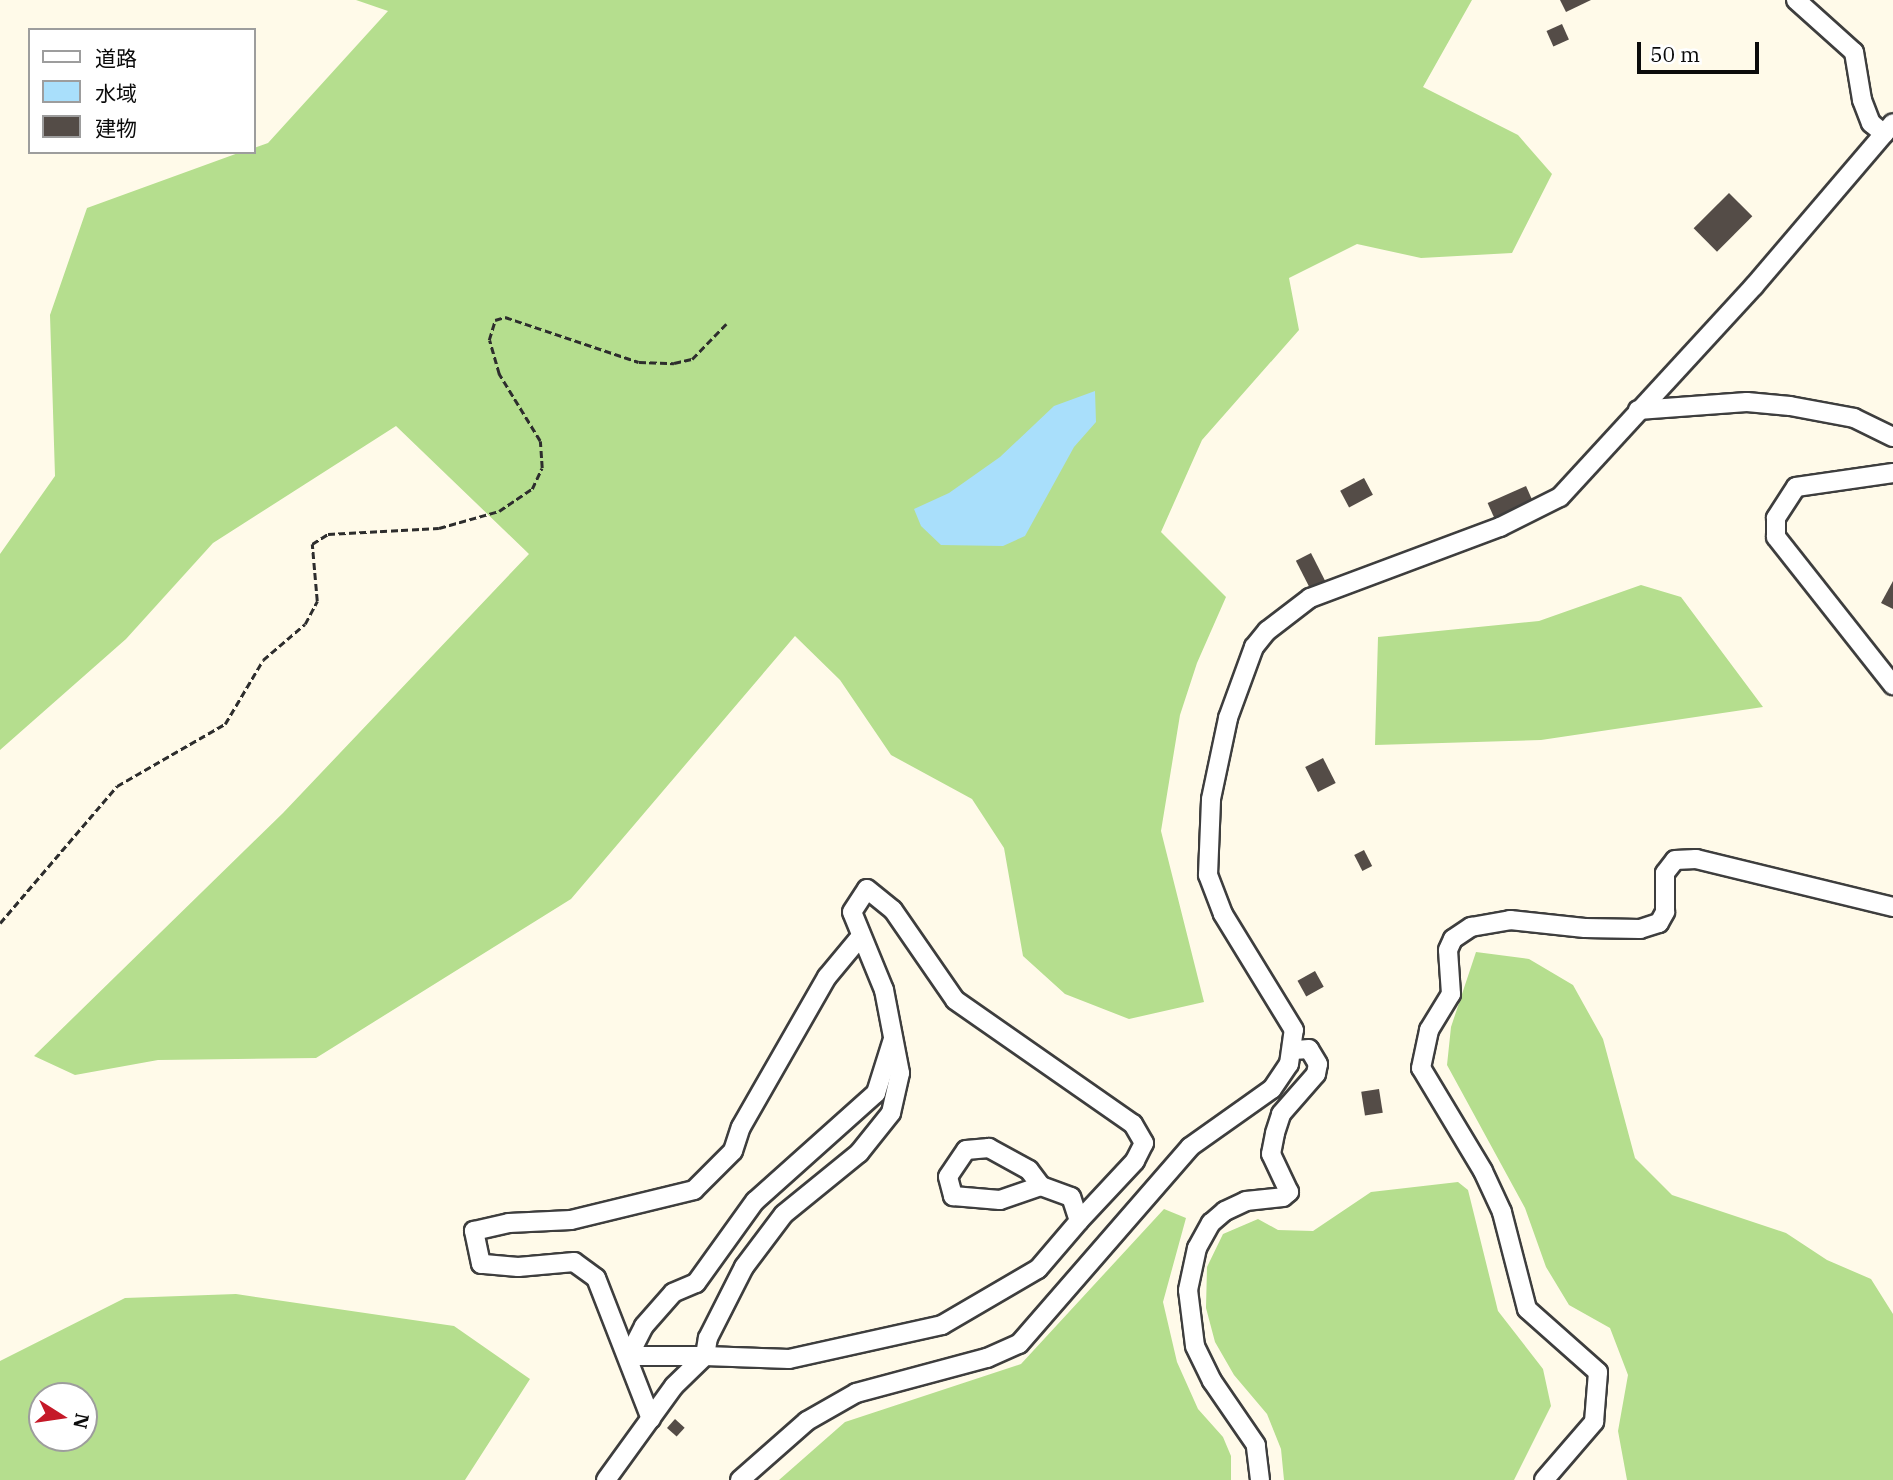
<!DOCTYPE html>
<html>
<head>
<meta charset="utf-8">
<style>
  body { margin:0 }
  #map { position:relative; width:1893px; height:1480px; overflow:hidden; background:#fffae9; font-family:"IBM Plex Serif","Noto Sans JP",serif }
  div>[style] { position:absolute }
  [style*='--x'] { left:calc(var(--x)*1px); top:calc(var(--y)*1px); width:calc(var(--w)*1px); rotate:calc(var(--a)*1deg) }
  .forest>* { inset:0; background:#b5de8e }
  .water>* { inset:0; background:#a9dffb }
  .building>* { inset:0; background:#544c47; transform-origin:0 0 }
  .path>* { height:2.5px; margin-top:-1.25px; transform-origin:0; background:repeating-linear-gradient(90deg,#2d2d2d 0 7px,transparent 0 10.5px) }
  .roads { filter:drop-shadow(2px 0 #3e3e3e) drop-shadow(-2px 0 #3e3e3e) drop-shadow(0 2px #3e3e3e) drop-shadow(0 -2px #3e3e3e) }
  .street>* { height:18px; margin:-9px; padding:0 9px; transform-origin:9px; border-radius:9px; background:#fff }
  span { translate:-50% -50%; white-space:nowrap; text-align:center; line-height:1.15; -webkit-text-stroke:7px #fff; paint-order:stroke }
  .legend { position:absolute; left:28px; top:28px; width:228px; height:126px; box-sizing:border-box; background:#fff; border:2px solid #9d9d9d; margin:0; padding:9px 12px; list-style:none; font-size:21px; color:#0b0b0b }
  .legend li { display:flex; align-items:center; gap:14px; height:35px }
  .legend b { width:35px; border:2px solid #9d9d9d }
  .north { position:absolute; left:28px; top:1382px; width:70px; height:70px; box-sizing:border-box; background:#fff; border:2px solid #9d9d9d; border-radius:50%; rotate:102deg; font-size:19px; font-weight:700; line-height:28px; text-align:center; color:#0b0b0b }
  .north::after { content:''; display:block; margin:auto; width:24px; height:32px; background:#c51928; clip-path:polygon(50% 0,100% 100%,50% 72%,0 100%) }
  .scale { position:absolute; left:1637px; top:42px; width:122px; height:32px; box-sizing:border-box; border:4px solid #0b0b0b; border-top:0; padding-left:9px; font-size:21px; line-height:24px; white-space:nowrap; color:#0b0b0b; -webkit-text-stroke:5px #fff; paint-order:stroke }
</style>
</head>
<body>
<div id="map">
  <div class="forest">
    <i style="clip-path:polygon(356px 0,1472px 0,1423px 87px,1518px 135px,1552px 174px,1512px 253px,1421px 258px,1357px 244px,1289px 278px,1299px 330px,1202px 440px,1161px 532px,1226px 597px,1197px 663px,1180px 715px,1161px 831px,1204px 1002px,1129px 1019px,1065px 994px,1023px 956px,1004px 848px,972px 799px,891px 755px,840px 680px,795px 636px,571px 899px,316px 1058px,158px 1060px,75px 1075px,34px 1056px,283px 813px,529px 554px,396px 426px,213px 543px,126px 639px,0 750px,0 554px,55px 476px,50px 315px,87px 208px,241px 152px,254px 152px,254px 148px,268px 143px,388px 11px)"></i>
    <i style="clip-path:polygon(1641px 585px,1681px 597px,1763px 707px,1541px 740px,1375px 745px,1378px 637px,1539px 621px)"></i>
    <i style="clip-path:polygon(1476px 952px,1529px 959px,1573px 985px,1603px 1039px,1635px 1158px,1672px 1195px,1786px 1233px,1827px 1260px,1871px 1279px,1893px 1314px,1893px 1480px,1627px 1480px,1618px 1431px,1628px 1375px,1610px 1328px,1569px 1305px,1546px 1267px,1525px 1208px,1447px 1065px,1451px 1027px)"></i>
    <i style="clip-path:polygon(1458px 1182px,1468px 1190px,1498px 1311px,1543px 1369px,1551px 1406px,1514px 1480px,1284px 1480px,1281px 1449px,1267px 1414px,1234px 1375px,1215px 1342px,1206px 1308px,1207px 1267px,1223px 1234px,1258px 1219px,1278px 1230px,1313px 1231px,1371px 1192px)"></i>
    <i style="clip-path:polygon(1164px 1209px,1186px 1218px,1163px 1302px,1177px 1362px,1198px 1409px,1223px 1437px,1231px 1456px,1231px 1480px,779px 1480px,845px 1422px,1021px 1364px)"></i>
    <i style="clip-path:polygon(evenodd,236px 1294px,454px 1326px,530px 1379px,465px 1480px,0 1480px,0 1361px,125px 1298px,236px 1294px,42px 1396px,84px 1396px,84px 1438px,42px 1438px,42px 1396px)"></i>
  </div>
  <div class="water">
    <i style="clip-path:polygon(1095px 391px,1096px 422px,1074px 447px,1025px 536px,1003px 546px,941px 545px,921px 526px,914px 509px,949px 493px,1000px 457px,1054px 406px)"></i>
  </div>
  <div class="building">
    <i style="clip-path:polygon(1560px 0,1591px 0,1566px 12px)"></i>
    <i style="left:1562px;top:24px;width:17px;height:17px;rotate:66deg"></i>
    <i style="left:1729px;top:193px;width:33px;height:50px;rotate:45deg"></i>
    <i style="left:1364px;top:478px;width:19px;height:27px;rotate:62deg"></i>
    <i style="left:1526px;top:486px;width:17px;height:42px;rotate:66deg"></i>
    <i style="left:1311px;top:553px;width:33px;height:17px;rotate:63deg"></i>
    <i style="clip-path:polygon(1893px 581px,1893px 609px,1881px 603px)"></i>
    <i style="left:1323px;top:758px;width:28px;height:20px;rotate:63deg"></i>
    <i style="left:1364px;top:850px;width:18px;height:11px;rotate:63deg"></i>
    <i style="left:1315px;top:971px;width:18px;height:20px;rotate:61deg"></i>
    <i style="left:1379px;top:1089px;width:24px;height:18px;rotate:81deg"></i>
    <i style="left:675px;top:1419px;width:13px;height:12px;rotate:42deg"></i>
  </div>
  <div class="path">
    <i style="--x:0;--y:923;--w:180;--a:-49.5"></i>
    <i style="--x:117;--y:786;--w:125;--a:-29.9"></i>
    <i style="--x:225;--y:724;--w:74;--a:-59.3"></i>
    <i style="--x:263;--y:660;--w:55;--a:-40.6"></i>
    <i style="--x:305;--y:624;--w:26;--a:-62"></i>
    <i style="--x:317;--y:601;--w:57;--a:-95"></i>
    <i style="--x:312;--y:544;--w:19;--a:-32"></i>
    <i style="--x:328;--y:534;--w:111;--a:-3.1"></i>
    <i style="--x:439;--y:528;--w:62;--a:-15.8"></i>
    <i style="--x:499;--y:511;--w:40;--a:-34"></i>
    <i style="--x:532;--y:489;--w:23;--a:-65"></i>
    <i style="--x:542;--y:468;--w:27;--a:-94"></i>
    <i style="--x:540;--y:441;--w:79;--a:-121.5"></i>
    <i style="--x:499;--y:374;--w:35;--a:-106"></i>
    <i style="--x:489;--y:340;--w:21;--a:-73"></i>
    <i style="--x:495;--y:320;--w:10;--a:-17"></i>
    <i style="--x:505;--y:317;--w:141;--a:18.6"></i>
    <i style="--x:639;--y:362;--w:35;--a:2"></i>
    <i style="--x:674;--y:363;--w:18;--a:-13"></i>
    <i style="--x:692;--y:359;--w:49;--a:-45.8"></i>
  </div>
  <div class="roads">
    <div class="street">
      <i style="--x:1796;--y:0;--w:78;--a:41.9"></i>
      <i style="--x:1854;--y:52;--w:49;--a:80.5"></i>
      <i style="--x:1862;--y:100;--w:25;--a:69"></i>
      <i style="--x:1871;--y:123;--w:17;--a:40"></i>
      <i style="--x:1638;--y:410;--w:109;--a:-4.2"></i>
      <i style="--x:1747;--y:402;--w:43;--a:5.3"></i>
      <i style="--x:1790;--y:406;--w:65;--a:10.6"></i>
      <i style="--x:1854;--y:418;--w:43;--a:26"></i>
      <i style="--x:1893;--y:473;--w:98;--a:171.8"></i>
      <i style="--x:1796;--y:487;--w:37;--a:123"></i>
      <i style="--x:1776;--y:518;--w:19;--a:90"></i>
      <i style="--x:1776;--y:537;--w:189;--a:51.7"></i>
      <i style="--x:893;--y:1039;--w:57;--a:107.5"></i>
      <i style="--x:876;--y:1093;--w:162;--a:138.2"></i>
      <i style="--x:755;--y:1201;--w:101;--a:125.7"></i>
      <i style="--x:696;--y:1283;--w:25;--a:157"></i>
      <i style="--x:673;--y:1293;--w:44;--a:131.3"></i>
      <i style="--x:644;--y:1326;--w:34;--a:117"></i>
      <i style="--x:629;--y:1356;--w:76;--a:0"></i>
      <i style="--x:705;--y:1356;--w:18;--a:-81"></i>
      <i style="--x:708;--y:1338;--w:80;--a:-63.1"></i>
      <i style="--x:744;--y:1267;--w:66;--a:-53"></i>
      <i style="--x:784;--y:1214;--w:97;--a:-39.1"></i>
      <i style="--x:859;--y:1153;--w:51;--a:-51.3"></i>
      <i style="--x:891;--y:1113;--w:41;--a:-77.3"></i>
      <i style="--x:900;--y:1073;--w:85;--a:-100.9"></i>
      <i style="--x:884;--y:990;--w:84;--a:-112.3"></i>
      <i style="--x:852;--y:912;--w:27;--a:-57"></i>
      <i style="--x:867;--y:889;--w:33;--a:39"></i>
      <i style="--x:893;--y:910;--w:109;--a:55.4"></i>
      <i style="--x:955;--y:1000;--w:217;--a:34.9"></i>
      <i style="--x:1133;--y:1124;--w:22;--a:60"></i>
      <i style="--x:1144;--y:1143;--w:20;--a:117"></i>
      <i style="--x:1135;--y:1161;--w:82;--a:133"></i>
      <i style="--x:651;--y:1419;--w:151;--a:-111.3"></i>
      <i style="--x:596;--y:1278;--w:27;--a:-144"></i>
      <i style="--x:574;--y:1262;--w:56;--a:174.9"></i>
      <i style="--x:518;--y:1267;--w:37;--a:-175"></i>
      <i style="--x:481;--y:1264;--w:34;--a:-102"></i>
      <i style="--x:474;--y:1231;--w:36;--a:-13"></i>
      <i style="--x:509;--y:1223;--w:62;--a:-2.8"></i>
      <i style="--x:571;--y:1220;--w:127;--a:-13.7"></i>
      <i style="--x:694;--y:1190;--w:55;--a:-45"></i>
      <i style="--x:733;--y:1151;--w:25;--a:-72"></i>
      <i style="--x:741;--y:1127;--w:173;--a:-60.2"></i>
      <i style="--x:827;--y:977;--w:53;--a:-50.3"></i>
      <i style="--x:606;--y:1480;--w:116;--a:-54.1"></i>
      <i style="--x:674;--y:1386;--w:43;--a:-44.1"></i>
      <i style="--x:705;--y:1356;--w:84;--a:2"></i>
      <i style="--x:789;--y:1359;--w:157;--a:-12.5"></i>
      <i style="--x:942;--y:1325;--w:111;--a:-30.3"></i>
      <i style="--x:1038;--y:1269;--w:63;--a:-49.5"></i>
      <i style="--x:1079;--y:1221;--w:25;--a:-108"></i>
      <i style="--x:1071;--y:1197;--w:32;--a:-160"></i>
      <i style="--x:1041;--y:1186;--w:20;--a:-127"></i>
      <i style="--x:1029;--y:1170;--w:46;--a:-151.2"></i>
      <i style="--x:989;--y:1148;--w:23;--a:175"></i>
      <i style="--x:966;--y:1150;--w:32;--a:124"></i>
      <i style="--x:948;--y:1177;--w:20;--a:75"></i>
      <i style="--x:953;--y:1196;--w:47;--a:4.9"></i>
      <i style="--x:1000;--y:1200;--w:43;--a:-18.9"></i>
      <i style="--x:740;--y:1480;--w:89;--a:-41.4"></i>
      <i style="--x:807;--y:1421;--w:56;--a:-29.7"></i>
      <i style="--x:856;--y:1393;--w:136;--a:-15"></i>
      <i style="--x:987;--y:1358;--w:35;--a:-24"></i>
      <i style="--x:1019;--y:1344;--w:261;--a:-49"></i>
      <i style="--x:1190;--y:1147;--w:100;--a:-35.3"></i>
      <i style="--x:1272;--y:1089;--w:30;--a:-56"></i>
      <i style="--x:1289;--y:1064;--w:34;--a:-82"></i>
      <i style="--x:1294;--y:1030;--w:136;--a:-121.5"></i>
      <i style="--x:1223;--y:914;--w:42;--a:-111"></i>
      <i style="--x:1208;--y:875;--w:76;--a:-87.7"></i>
      <i style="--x:1211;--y:799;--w:83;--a:-78.1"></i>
      <i style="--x:1228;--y:718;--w:76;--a:-69.9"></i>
      <i style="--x:1254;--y:647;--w:21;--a:-51"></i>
      <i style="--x:1267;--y:631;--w:54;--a:-37.5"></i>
      <i style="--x:1310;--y:598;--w:203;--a:-20.5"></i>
      <i style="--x:1500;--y:527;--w:67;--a:-26.6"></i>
      <i style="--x:1560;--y:497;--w:287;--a:-47.4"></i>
      <i style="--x:1754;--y:286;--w:214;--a:-49.5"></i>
      <i style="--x:1260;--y:1480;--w:35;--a:-97"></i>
      <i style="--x:1256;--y:1445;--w:78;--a:-124.5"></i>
      <i style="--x:1212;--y:1381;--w:39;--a:-116"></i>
      <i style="--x:1195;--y:1346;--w:56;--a:-97.1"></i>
      <i style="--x:1188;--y:1290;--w:43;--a:-77.9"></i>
      <i style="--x:1197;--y:1248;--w:29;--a:-61"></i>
      <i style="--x:1211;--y:1223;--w:18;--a:-41"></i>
      <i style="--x:1225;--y:1211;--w:23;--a:-25"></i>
      <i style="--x:1246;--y:1201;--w:37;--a:-6"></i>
      <i style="--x:1283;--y:1197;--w:8;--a:-40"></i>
      <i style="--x:1289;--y:1192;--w:42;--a:-115.3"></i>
      <i style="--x:1271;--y:1154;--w:21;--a:-79"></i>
      <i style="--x:1275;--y:1133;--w:20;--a:-72"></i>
      <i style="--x:1281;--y:1114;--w:53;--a:-48.8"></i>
      <i style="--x:1316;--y:1074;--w:10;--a:-79"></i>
      <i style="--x:1318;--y:1064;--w:17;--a:-121"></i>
      <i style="--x:1309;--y:1049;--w:16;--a:176"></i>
      <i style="--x:1544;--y:1480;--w:77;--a:-49.2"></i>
      <i style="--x:1594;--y:1422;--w:50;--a:-85.4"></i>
      <i style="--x:1598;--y:1372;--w:95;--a:-138.4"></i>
      <i style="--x:1527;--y:1309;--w:100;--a:-104.5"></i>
      <i style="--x:1502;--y:1212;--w:45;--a:-114.9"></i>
      <i style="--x:1483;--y:1171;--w:120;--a:-121"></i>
      <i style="--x:1421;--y:1068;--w:39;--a:-78"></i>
      <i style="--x:1429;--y:1030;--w:42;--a:-58.6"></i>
      <i style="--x:1451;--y:994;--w:44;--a:-93.9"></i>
      <i style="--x:1448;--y:950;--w:12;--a:-66"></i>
      <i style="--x:1453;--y:939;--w:22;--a:-34"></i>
      <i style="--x:1471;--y:927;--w:40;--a:-10"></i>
      <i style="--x:1510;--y:920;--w:75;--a:6.1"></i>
      <i style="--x:1585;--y:928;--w:55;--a:1"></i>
      <i style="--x:1640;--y:929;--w:20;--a:-18"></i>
      <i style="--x:1659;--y:923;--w:13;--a:-61"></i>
      <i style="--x:1665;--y:912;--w:39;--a:-90"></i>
      <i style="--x:1665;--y:873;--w:16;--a:-52"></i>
      <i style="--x:1675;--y:860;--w:21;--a:-3"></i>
      <i style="--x:1696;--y:859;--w:203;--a:13.7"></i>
    </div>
  </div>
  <ul class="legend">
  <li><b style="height:9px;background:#fff"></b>道路</li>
  <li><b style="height:19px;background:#a9dffb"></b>水域</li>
  <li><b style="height:19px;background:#544c47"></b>建物</li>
  </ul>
  <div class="north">N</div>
  <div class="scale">50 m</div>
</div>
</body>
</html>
